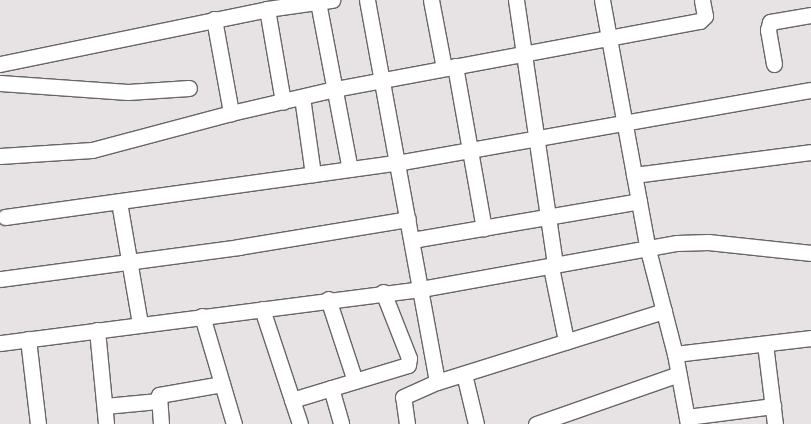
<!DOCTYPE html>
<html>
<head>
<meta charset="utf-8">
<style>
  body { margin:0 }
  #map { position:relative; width:811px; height:424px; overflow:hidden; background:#e7e3e5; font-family:Rubik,sans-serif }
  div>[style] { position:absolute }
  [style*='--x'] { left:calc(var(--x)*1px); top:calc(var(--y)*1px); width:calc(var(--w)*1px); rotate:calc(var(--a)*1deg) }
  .roads { filter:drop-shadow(1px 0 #686567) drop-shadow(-1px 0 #686567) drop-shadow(0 1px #686567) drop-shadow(0 -1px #686567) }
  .minor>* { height:15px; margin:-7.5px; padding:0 7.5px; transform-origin:7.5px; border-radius:7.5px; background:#fff }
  span { translate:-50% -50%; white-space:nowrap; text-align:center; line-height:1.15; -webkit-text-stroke:3px #f4f0f2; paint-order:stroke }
</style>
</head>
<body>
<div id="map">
  <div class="roads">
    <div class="minor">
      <i style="--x:367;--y:0;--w:388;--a:79.6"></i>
      <i style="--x:437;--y:382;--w:238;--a:-17.4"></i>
      <i style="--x:431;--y:0;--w:69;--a:79.2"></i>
      <i style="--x:516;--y:0;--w:268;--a:81.6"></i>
      <i style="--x:602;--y:0;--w:250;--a:79.6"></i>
      <i style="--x:647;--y:246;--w:112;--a:75.5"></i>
      <i style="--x:675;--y:354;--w:71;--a:79.5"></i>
      <i style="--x:318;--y:2;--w:170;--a:79.2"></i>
      <i style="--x:267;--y:9;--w:94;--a:80.2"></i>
      <i style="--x:214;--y:19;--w:96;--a:79.7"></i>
      <i style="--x:0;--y:64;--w:273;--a:-11.6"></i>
      <i style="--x:267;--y:9;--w:66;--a:-7.9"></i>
      <i style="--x:774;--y:64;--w:35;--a:-100"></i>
      <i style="--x:768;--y:30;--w:8;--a:-76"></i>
      <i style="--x:770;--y:22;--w:42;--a:-9.7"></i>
      <i style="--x:455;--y:66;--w:165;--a:79.9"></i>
      <i style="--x:0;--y:83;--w:128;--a:4"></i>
      <i style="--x:128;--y:92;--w:61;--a:-3.8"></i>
      <i style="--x:302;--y:97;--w:78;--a:81.9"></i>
      <i style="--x:0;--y:156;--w:92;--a:-3.7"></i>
      <i style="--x:92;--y:150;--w:144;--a:-14.9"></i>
      <i style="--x:231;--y:113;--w:107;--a:-13"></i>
      <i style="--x:335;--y:89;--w:371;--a:-10.6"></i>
      <i style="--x:700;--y:21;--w:7;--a:-45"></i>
      <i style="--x:705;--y:16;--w:16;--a:-101"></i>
      <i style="--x:634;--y:175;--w:178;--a:-7.4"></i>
      <i style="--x:119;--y:202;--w:124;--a:80.2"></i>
      <i style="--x:5;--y:217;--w:395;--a:-7.9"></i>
      <i style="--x:396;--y:163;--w:421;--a:-10"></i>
      <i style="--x:412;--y:240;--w:230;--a:-9.7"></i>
      <i style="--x:551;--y:267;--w:76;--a:78.5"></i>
      <i style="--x:0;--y:279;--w:241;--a:-7.6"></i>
      <i style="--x:239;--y:247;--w:171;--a:-9.4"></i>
      <i style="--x:328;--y:299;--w:86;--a:71.8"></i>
      <i style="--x:262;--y:309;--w:121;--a:71.7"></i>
      <i style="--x:202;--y:316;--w:113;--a:73.5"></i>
      <i style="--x:97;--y:330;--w:94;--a:84.5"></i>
      <i style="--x:28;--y:339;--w:86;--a:83.3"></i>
      <i style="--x:0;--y:343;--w:424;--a:-7.3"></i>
      <i style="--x:421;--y:289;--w:260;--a:-10.2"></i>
      <i style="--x:677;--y:243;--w:31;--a:-2"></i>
      <i style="--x:708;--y:242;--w:104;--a:6.1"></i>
      <i style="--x:765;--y:344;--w:81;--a:82.9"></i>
      <i style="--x:675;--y:354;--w:137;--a:-6.7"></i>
      <i style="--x:464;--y:374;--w:51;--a:76.5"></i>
      <i style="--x:331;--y:388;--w:37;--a:74"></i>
      <i style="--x:292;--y:400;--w:121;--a:-16.8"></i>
      <i style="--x:408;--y:365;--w:7;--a:-82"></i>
      <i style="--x:409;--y:358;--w:71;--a:-111.5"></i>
      <i style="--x:105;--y:406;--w:53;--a:-5.4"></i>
      <i style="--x:687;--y:417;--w:87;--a:-7.3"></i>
      <i style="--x:161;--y:424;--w:29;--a:-94"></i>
      <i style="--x:159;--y:395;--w:64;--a:-9.9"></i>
      <i style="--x:407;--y:424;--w:27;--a:-98"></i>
      <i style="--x:403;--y:397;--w:37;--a:-24"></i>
      <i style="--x:536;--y:424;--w:151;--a:-19.3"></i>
    </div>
  </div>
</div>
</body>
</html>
